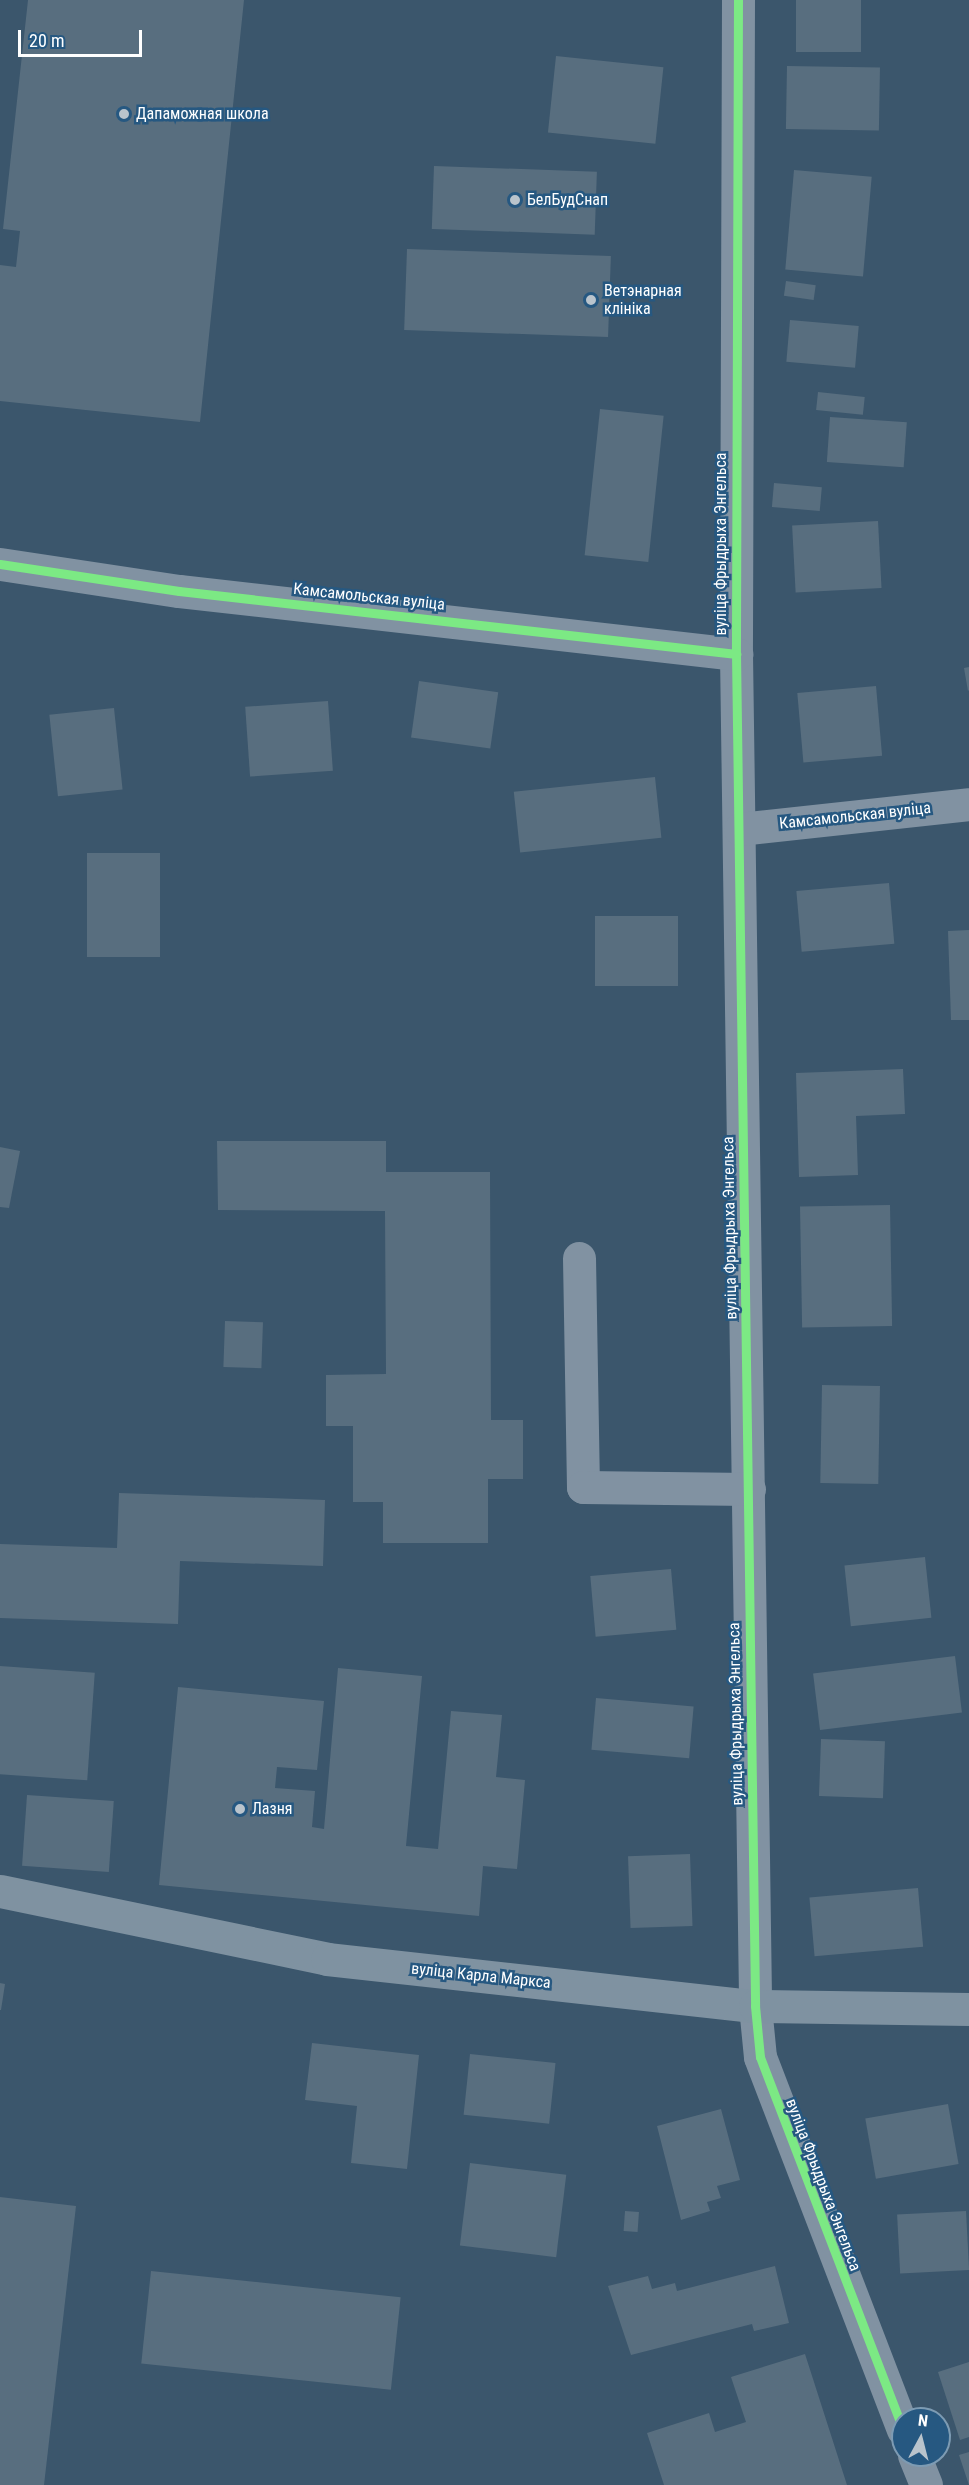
<!DOCTYPE html>
<html>
<head>
<meta charset="utf-8">
<style>
  body { margin:0 }
  #map { position:relative; width:969px; height:2485px; overflow:hidden; background:#3b566c; font-family:"Roboto Condensed",sans-serif }
  div>[style] { position:absolute }
  [style*='--x'] { left:calc(var(--x)*1px); top:calc(var(--y)*1px); width:calc(var(--w)*1px); rotate:calc(var(--a)*1deg) }
  .building>* { inset:0; background:#586e7f; transform-origin:0 0 }
  .minor>* { height:33px; margin:-16.5px; padding:0 16.5px; transform-origin:16.5px; border-radius:16.5px; background:#8192a2 }
  .major>* { height:33px; margin:-16.5px; padding:0 16.5px; transform-origin:16.5px; border-radius:16.5px; background:#7f92a1 }
  .cycleway>* { height:9px; margin:-4.5px; padding:0 4.5px; transform-origin:4.5px; border-radius:4.5px; background:#7ce984 }
  .dots>* { width:16px; height:16px; translate:-50% -50%; box-sizing:border-box; border:3px solid #265881; border-radius:50% }
  span { translate:-50% -50%; white-space:nowrap; text-align:center; line-height:1.15; -webkit-text-stroke:5px #265881; paint-order:stroke }
  .poi-label { font-size:16px; color:#fff }
  .left { translate:0 -50%; text-align:left }
  .street-label { font-size:16px; color:#fff }
  .north { position:absolute; left:891px; top:2407px; width:60px; height:60px; box-sizing:border-box; background:#265881; border:2px solid #7d9bb3; border-radius:50%; rotate:7deg; font-size:16px; font-weight:700; line-height:24px; text-align:center; color:#fff }
  .north::after { content:''; display:block; margin:auto; width:21px; height:27px; background:#bac4cc; clip-path:polygon(50% 0,100% 100%,50% 72%,0 100%) }
  .scale { position:absolute; left:18px; top:30px; width:124px; height:27px; box-sizing:border-box; border:3px solid #fff; border-top:0; padding-left:8px; font-size:18px; line-height:21px; white-space:nowrap; color:#fff; -webkit-text-stroke:4px #265881; paint-order:stroke }
</style>
</head>
<body>
<div id="map">
  <div class="building">
    <i style="clip-path:polygon(28px 0,244px 0,200px 422px,0 401px,0 265px,16px 267px,20px 231px,3px 229px)"></i>
    <i style="left:796px;top:0;width:65px;height:52px"></i>
    <i style="left:556px;top:56px;width:108px;height:77px;rotate:6deg"></i>
    <i style="left:787px;top:66px;width:93px;height:63px;rotate:1deg"></i>
    <i style="left:434px;top:166px;width:163px;height:63px;rotate:2deg"></i>
    <i style="left:794px;top:170px;width:78px;height:100px;rotate:5deg"></i>
    <i style="left:407px;top:249px;width:204px;height:81px;rotate:2deg"></i>
    <i style="left:786px;top:281px;width:30px;height:15px;rotate:8deg"></i>
    <i style="left:790px;top:320px;width:69px;height:42px;rotate:5deg"></i>
    <i style="left:818px;top:392px;width:47px;height:18px;rotate:6deg"></i>
    <i style="left:600px;top:409px;width:64px;height:147px;rotate:6deg"></i>
    <i style="left:830px;top:417px;width:77px;height:45px;rotate:4deg"></i>
    <i style="left:774px;top:483px;width:48px;height:24px;rotate:5deg"></i>
    <i style="left:878px;top:521px;width:67px;height:86px;rotate:87deg"></i>
    <i style="clip-path:polygon(969px 667px,969px 690px,968px 691px,964px 668px)"></i>
    <i style="left:419px;top:681px;width:80px;height:57px;rotate:8deg"></i>
    <i style="left:876px;top:686px;width:70px;height:79px;rotate:85deg"></i>
    <i style="left:328px;top:701px;width:70px;height:83px;rotate:86deg"></i>
    <i style="left:114px;top:708px;width:82px;height:65px;rotate:84deg"></i>
    <i style="left:655px;top:777px;width:61px;height:142px;rotate:84deg"></i>
    <i style="left:87px;top:853px;width:73px;height:104px"></i>
    <i style="left:889px;top:883px;width:61px;height:93px;rotate:85deg"></i>
    <i style="left:595px;top:916px;width:83px;height:70px"></i>
    <i style="clip-path:polygon(969px 930px,969px 1020px,951px 1020px,948px 931px)"></i>
    <i style="clip-path:polygon(903px 1069px,905px 1114px,856px 1116px,858px 1175px,799px 1177px,796px 1073px)"></i>
    <i style="clip-path:polygon(217px 1141px,386px 1141px,386px 1172px,490px 1172px,491px 1420px,523px 1420px,523px 1479px,488px 1479px,488px 1543px,383px 1543px,383px 1502px,353px 1502px,353px 1426px,326px 1426px,326px 1375px,386px 1374px,385px 1211px,218px 1210px)"></i>
    <i style="clip-path:polygon(0 1147px,20px 1151px,9px 1208px,0 1207px)"></i>
    <i style="left:890px;top:1205px;width:121px;height:90px;rotate:89deg"></i>
    <i style="left:225px;top:1321px;width:38px;height:46px;rotate:2deg"></i>
    <i style="left:822px;top:1385px;width:58px;height:98px;rotate:1deg"></i>
    <i style="clip-path:polygon(119px 1493px,325px 1500px,323px 1566px,180px 1561px,178px 1624px,0 1618px,0 1544px,117px 1548px)"></i>
    <i style="left:925px;top:1557px;width:61px;height:81px;rotate:84deg"></i>
    <i style="left:671px;top:1569px;width:61px;height:81px;rotate:85deg"></i>
    <i style="left:955px;top:1656px;width:57px;height:143px;rotate:83deg"></i>
    <i style="left:0;top:1666px;width:95px;height:108px;rotate:4deg"></i>
    <i style="clip-path:polygon(338px 1668px,422px 1676px,406px 1846px,438px 1849px,451px 1711px,502px 1715px,496px 1777px,525px 1780px,517px 1869px,483px 1866px,479px 1916px,159px 1885px,178px 1687px,324px 1701px,317px 1770px,277px 1767px,275px 1788px,315px 1791px,312px 1827px,324px 1829px)"></i>
    <i style="left:596px;top:1698px;width:98px;height:52px;rotate:5deg"></i>
    <i style="left:821px;top:1739px;width:64px;height:57px;rotate:2deg"></i>
    <i style="left:27px;top:1795px;width:87px;height:71px;rotate:4deg"></i>
    <i style="left:690px;top:1854px;width:72px;height:62px;rotate:88deg"></i>
    <i style="left:918px;top:1888px;width:59px;height:109px;rotate:85deg"></i>
    <i style="clip-path:polygon(0 1983px,5px 1984px,1px 2010px,0 2010px)"></i>
    <i style="clip-path:polygon(312px 2043px,419px 2055px,407px 2169px,351px 2163px,357px 2106px,305px 2100px)"></i>
    <i style="left:470px;top:2054px;width:86px;height:61px;rotate:6deg"></i>
    <i style="left:948px;top:2104px;width:61px;height:84px;rotate:80deg"></i>
    <i style="clip-path:polygon(721px 2109px,740px 2180px,717px 2186px,721px 2198px,707px 2202px,710px 2211px,681px 2220px,657px 2126px)"></i>
    <i style="left:470px;top:2163px;width:97px;height:83px;rotate:7deg"></i>
    <i style="clip-path:polygon(0 2197px,76px 2206px,44px 2485px,0 2485px)"></i>
    <i style="left:625px;top:2211px;width:14px;height:20px;rotate:4deg"></i>
    <i style="left:966px;top:2211px;width:59px;height:69px;rotate:87deg"></i>
    <i style="clip-path:polygon(775px 2266px,789px 2323px,754px 2331px,752px 2324px,631px 2355px,608px 2286px,648px 2276px,652px 2289px,675px 2283px,677px 2291px)"></i>
    <i style="left:151px;top:2271px;width:251px;height:93px;rotate:6deg"></i>
    <i style="clip-path:polygon(805px 2354px,847px 2485px,664px 2485px,647px 2433px,709px 2413px,715px 2432px,746px 2422px,731px 2377px)"></i>
    <i style="clip-path:polygon(969px 2362px,969px 2437px,960px 2440px,938px 2372px)"></i>
    <i style="clip-path:polygon(969px 2452px,969px 2485px,959px 2455px)"></i>
  </div>
  <div class="minor">
    <i style="--x:738;--y:0;--w:654;--a:90.18"></i>
    <i style="--x:736;--y:654;--w:1352;--a:89.19"></i>
    <i style="--x:755;--y:2006;--w:51;--a:84.4"></i>
    <i style="--x:760;--y:2057;--w:399;--a:69"></i>
    <i style="--x:0;--y:564;--w:181;--a:8.6"></i>
    <i style="--x:179;--y:591;--w:561;--a:6.45"></i>
    <i style="--x:740;--y:829;--w:230;--a:-6.2"></i>
    <i style="--x:579;--y:1258;--w:229;--a:89"></i>
    <i style="--x:583;--y:1487;--w:166;--a:0.7"></i>
    <i style="--x:914;--y:2455;--w:32;--a:68"></i>
  </div>
  <div class="major">
    <i style="--x:0;--y:1891;--w:334;--a:11.7"></i>
    <i style="--x:327;--y:1959;--w:431;--a:6.3"></i>
    <i style="--x:755;--y:2006;--w:214;--a:0.8"></i>
  </div>
  <div class="cycleway">
    <i style="--x:738;--y:0;--w:654;--a:90.18"></i>
    <i style="--x:736;--y:654;--w:1352;--a:89.19"></i>
    <i style="--x:755;--y:2006;--w:51;--a:84.4"></i>
    <i style="--x:760;--y:2057;--w:399;--a:69"></i>
    <i style="--x:0;--y:564;--w:181;--a:8.6"></i>
    <i style="--x:179;--y:591;--w:561;--a:6.45"></i>
  </div>
  <div class="dots">
    <i style="left:124px;top:114px;background:#bac4cc"></i>
    <i style="left:515px;top:200px;background:#bac4cc"></i>
    <i style="left:591px;top:300px;background:#bac4cc"></i>
    <i style="left:240px;top:1809px;background:#bac4cc"></i>
  </div>
  <div class="poi-label">
    <span class="left" style="left:136px;top:114px">Дапаможная школа</span>
    <span class="left" style="left:527px;top:200px">БелБудСнап</span>
    <span class="left" style="left:604px;top:300px">Ветэнарная<br>клініка</span>
    <span class="left" style="left:252px;top:1809px">Лазня</span>
  </div>
  <div class="street-label">
    <span style="left:721px;top:544px;rotate:-90deg">вуліца Фрыдрыха Энгельса</span>
    <span style="left:369px;top:597px;rotate:6deg">Камсамольская вуліца</span>
    <span style="left:855px;top:816px;rotate:-6deg">Камсамольская вуліца</span>
    <span style="left:730px;top:1228px;rotate:-91deg">вуліца Фрыдрыха Энгельса</span>
    <span style="left:736px;top:1714px;rotate:-91deg">вуліца Фрыдрыха Энгельса</span>
    <span style="left:481px;top:1976px;rotate:6deg">вуліца Карла Маркса</span>
    <span style="left:823px;top:2185px;rotate:69deg">вуліца Фрыдрыха Энгельса</span>
  </div>
  <div class="north">N</div>
  <div class="scale">20 m</div>
</div>
</body>
</html>
